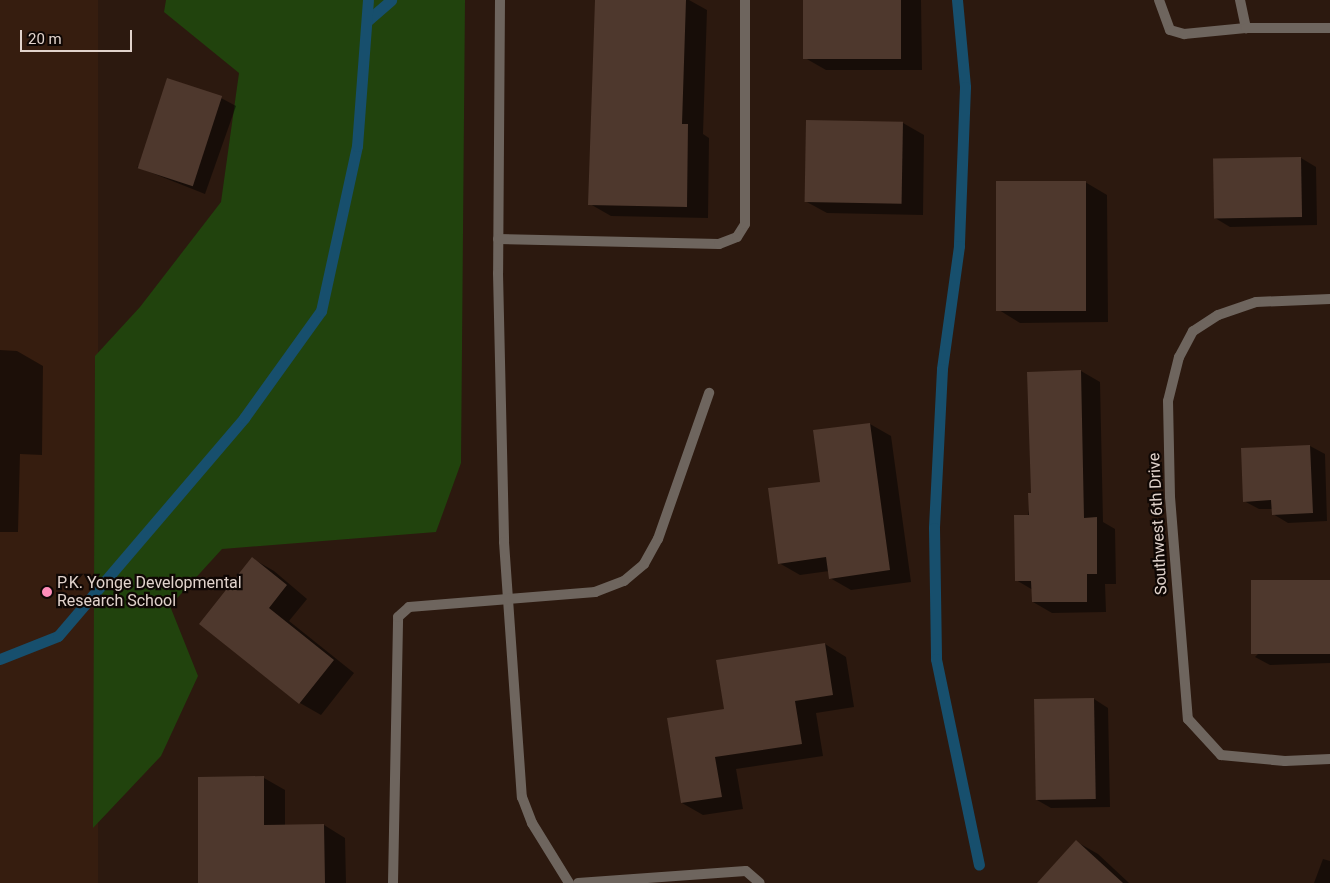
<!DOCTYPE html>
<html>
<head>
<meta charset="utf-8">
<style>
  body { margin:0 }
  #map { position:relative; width:1330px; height:883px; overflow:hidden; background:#2c190f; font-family:Roboto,sans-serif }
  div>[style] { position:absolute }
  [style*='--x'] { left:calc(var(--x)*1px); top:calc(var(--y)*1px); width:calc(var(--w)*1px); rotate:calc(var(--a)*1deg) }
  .built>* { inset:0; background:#361d0f; transform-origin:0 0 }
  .green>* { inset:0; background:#21430d }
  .shadow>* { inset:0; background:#0007 }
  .stream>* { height:11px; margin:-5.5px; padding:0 5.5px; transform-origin:5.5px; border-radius:5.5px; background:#174f6d }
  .building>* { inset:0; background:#4e382d; transform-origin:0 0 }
  .lane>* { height:10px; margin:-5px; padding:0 5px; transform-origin:5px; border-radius:5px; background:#6e655e }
  .street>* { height:10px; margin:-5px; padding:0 5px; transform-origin:5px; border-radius:5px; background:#6e655e }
  .dots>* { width:14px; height:14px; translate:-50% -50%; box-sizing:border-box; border:2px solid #0f0704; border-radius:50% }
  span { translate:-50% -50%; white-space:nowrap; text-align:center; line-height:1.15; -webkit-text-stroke:4.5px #0f0704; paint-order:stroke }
  .street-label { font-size:16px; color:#e1d3cc }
  .poi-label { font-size:16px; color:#e1d3cc }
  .left { translate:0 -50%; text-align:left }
  .scale { position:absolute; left:20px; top:30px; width:112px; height:22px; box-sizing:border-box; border:2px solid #e1d3cc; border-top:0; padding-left:6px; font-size:15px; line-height:18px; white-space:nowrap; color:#e1d3cc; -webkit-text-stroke:4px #0f0704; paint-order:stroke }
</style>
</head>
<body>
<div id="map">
  <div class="built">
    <i style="left:0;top:0;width:98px;height:883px"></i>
  </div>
  <div class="green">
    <i style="clip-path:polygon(166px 0,465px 0,461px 463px,436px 532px,222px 549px,170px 606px,198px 676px,161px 756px,93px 828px,95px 356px,140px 307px,221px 202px,239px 73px,164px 12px)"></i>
  </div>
  <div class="shadow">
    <i style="clip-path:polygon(596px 0,689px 0,707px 10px,703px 134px,709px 138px,708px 218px,611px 216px,590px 204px)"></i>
    <i style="clip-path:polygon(804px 0,921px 0,922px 70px,826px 70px,805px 58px)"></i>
    <i style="clip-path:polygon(221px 98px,236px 106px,205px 194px,137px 167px)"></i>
    <i style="clip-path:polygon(807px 121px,903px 123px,924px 135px,923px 215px,827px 213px,805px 201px)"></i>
    <i style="clip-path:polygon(1301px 158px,1316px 167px,1317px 225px,1230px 227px,1215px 218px)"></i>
    <i style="clip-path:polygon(1085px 182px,1107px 195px,1108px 322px,1020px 323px,999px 310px)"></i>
    <i style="clip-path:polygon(0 350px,17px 351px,43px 366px,42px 455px,20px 454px,18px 532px,0 532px)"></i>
    <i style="clip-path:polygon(1081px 371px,1100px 382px,1103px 522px,1115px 529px,1116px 584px,1105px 584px,1106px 612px,1052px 613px,1033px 602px,1033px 590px,1016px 580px,1032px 494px)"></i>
    <i style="clip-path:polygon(870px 424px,891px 436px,911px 582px,851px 590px,830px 578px,829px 571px,800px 575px,779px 563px)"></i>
    <i style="clip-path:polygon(1310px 446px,1325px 454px,1327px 521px,1288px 523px,1273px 514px,1273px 509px,1259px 509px,1244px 501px)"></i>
    <i style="clip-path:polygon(253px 559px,274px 571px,307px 599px,289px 621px,354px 673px,321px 715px,300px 703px)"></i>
    <i style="clip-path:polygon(1330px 581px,1330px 663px,1270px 665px,1255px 657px)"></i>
    <i style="clip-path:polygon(825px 644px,846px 657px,854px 707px,816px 713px,823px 756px,736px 769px,743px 809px,703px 815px,682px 803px,725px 710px)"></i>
    <i style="clip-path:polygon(1094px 699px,1108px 708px,1110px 807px,1051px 808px,1037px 800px)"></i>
    <i style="clip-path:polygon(264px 778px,285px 790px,285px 826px,324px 825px,345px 838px,346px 883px,200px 883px)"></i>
    <i style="clip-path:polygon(1077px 842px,1098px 854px,1129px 883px,1039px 883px)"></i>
    <i style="clip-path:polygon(1323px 859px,1330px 861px,1330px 883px,1314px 883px)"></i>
  </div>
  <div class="stream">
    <i style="--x:957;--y:0;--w:87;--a:84.7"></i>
    <i style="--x:965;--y:87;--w:159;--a:92.2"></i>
    <i style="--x:959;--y:246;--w:124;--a:97.9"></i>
    <i style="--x:942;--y:369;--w:159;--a:92.9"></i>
    <i style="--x:934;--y:528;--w:131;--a:89.1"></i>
    <i style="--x:936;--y:659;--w:210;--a:78.2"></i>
    <i style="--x:367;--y:21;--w:32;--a:-41"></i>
    <i style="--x:0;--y:659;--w:62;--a:-21.6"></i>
    <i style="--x:58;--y:636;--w:287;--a:-49.5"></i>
    <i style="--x:244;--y:418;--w:132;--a:-54.3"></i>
    <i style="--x:321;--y:311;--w:169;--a:-77.7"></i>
    <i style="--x:357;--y:146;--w:146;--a:-85.7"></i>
  </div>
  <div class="building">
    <i style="clip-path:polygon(595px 0,686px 0,682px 124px,688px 124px,687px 207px,588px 205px)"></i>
    <i style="left:803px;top:0;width:98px;height:59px"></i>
    <i style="left:167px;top:78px;width:58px;height:95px;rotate:18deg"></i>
    <i style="left:806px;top:120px;width:97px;height:82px;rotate:1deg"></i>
    <i style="left:1301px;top:157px;width:60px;height:88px;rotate:89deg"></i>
    <i style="left:1086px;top:181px;width:130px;height:90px;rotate:90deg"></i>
    <i style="clip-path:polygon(1081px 370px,1084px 518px,1097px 517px,1097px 574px,1087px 574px,1087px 602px,1032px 602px,1031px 581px,1015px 581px,1014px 515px,1029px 515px,1028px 493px,1031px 493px,1027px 372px)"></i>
    <i style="clip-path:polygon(870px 423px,890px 570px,829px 579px,826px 557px,778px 564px,768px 488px,820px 482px,813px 430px)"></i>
    <i style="clip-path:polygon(1310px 445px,1313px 513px,1272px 515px,1271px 500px,1243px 502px,1241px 448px)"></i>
    <i style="clip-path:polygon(252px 557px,287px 585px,269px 608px,334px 660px,299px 704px,199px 624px)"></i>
    <i style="left:1330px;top:580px;width:74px;height:79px;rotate:90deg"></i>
    <i style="clip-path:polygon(825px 643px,833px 695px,795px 701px,802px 744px,715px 757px,722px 797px,681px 803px,667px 718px,724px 709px,716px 660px)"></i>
    <i style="left:1094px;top:698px;width:101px;height:60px;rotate:89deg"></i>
    <i style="clip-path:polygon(264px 776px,264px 825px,324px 824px,325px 883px,198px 883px,198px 777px)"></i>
    <i style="clip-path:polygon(1076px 840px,1123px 883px,1037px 883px)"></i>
  </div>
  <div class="lane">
    <i style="--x:500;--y:0;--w:273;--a:90.4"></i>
    <i style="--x:498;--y:273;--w:269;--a:88.7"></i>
    <i style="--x:504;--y:542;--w:256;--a:86"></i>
    <i style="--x:522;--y:797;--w:28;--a:69"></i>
    <i style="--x:532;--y:823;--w:70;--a:58.3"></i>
    <i style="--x:1159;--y:0;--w:32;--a:70"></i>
    <i style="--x:1170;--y:30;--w:15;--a:16"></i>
    <i style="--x:1184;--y:34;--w:62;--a:-5.5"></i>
    <i style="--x:1240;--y:0;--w:29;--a:78"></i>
    <i style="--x:1246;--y:28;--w:84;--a:0"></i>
    <i style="--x:498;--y:239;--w:221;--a:1.3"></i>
    <i style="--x:719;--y:244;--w:19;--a:-21"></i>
    <i style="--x:737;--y:237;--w:15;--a:-58"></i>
    <i style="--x:745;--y:224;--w:224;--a:-90"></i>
    <i style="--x:393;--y:883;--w:266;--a:-88.9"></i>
    <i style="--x:398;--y:617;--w:15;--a:-42"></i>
    <i style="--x:409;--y:607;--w:187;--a:-4.6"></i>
    <i style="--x:595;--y:592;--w:31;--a:-21"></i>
    <i style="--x:624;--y:581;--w:26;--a:-40"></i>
    <i style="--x:644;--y:564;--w:29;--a:-61"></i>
    <i style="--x:658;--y:539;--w:155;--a:-70.7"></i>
    <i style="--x:578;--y:883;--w:168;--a:-4.1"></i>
    <i style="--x:746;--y:871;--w:18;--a:41"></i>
  </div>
  <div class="street">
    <i style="--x:1330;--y:299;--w:74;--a:177.7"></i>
    <i style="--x:1256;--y:302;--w:40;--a:161.1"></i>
    <i style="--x:1218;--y:315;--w:30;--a:147"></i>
    <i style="--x:1193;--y:331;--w:30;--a:118"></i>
    <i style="--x:1179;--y:357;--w:45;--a:104"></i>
    <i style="--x:1168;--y:401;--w:96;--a:88.8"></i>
    <i style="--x:1170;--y:497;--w:223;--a:85.4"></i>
    <i style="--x:1188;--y:719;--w:49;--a:47.5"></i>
    <i style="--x:1221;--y:755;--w:64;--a:5.4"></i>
    <i style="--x:1285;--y:761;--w:45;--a:-2.5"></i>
  </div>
  <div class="dots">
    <i style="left:47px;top:592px;background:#ff8eba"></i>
  </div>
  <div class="street-label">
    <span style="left:1158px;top:524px;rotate:-93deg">Southwest 6th Drive</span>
  </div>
  <div class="poi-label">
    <span class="left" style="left:57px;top:592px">P.K. Yonge Developmental<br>Research School</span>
  </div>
  <div class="scale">20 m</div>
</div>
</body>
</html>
